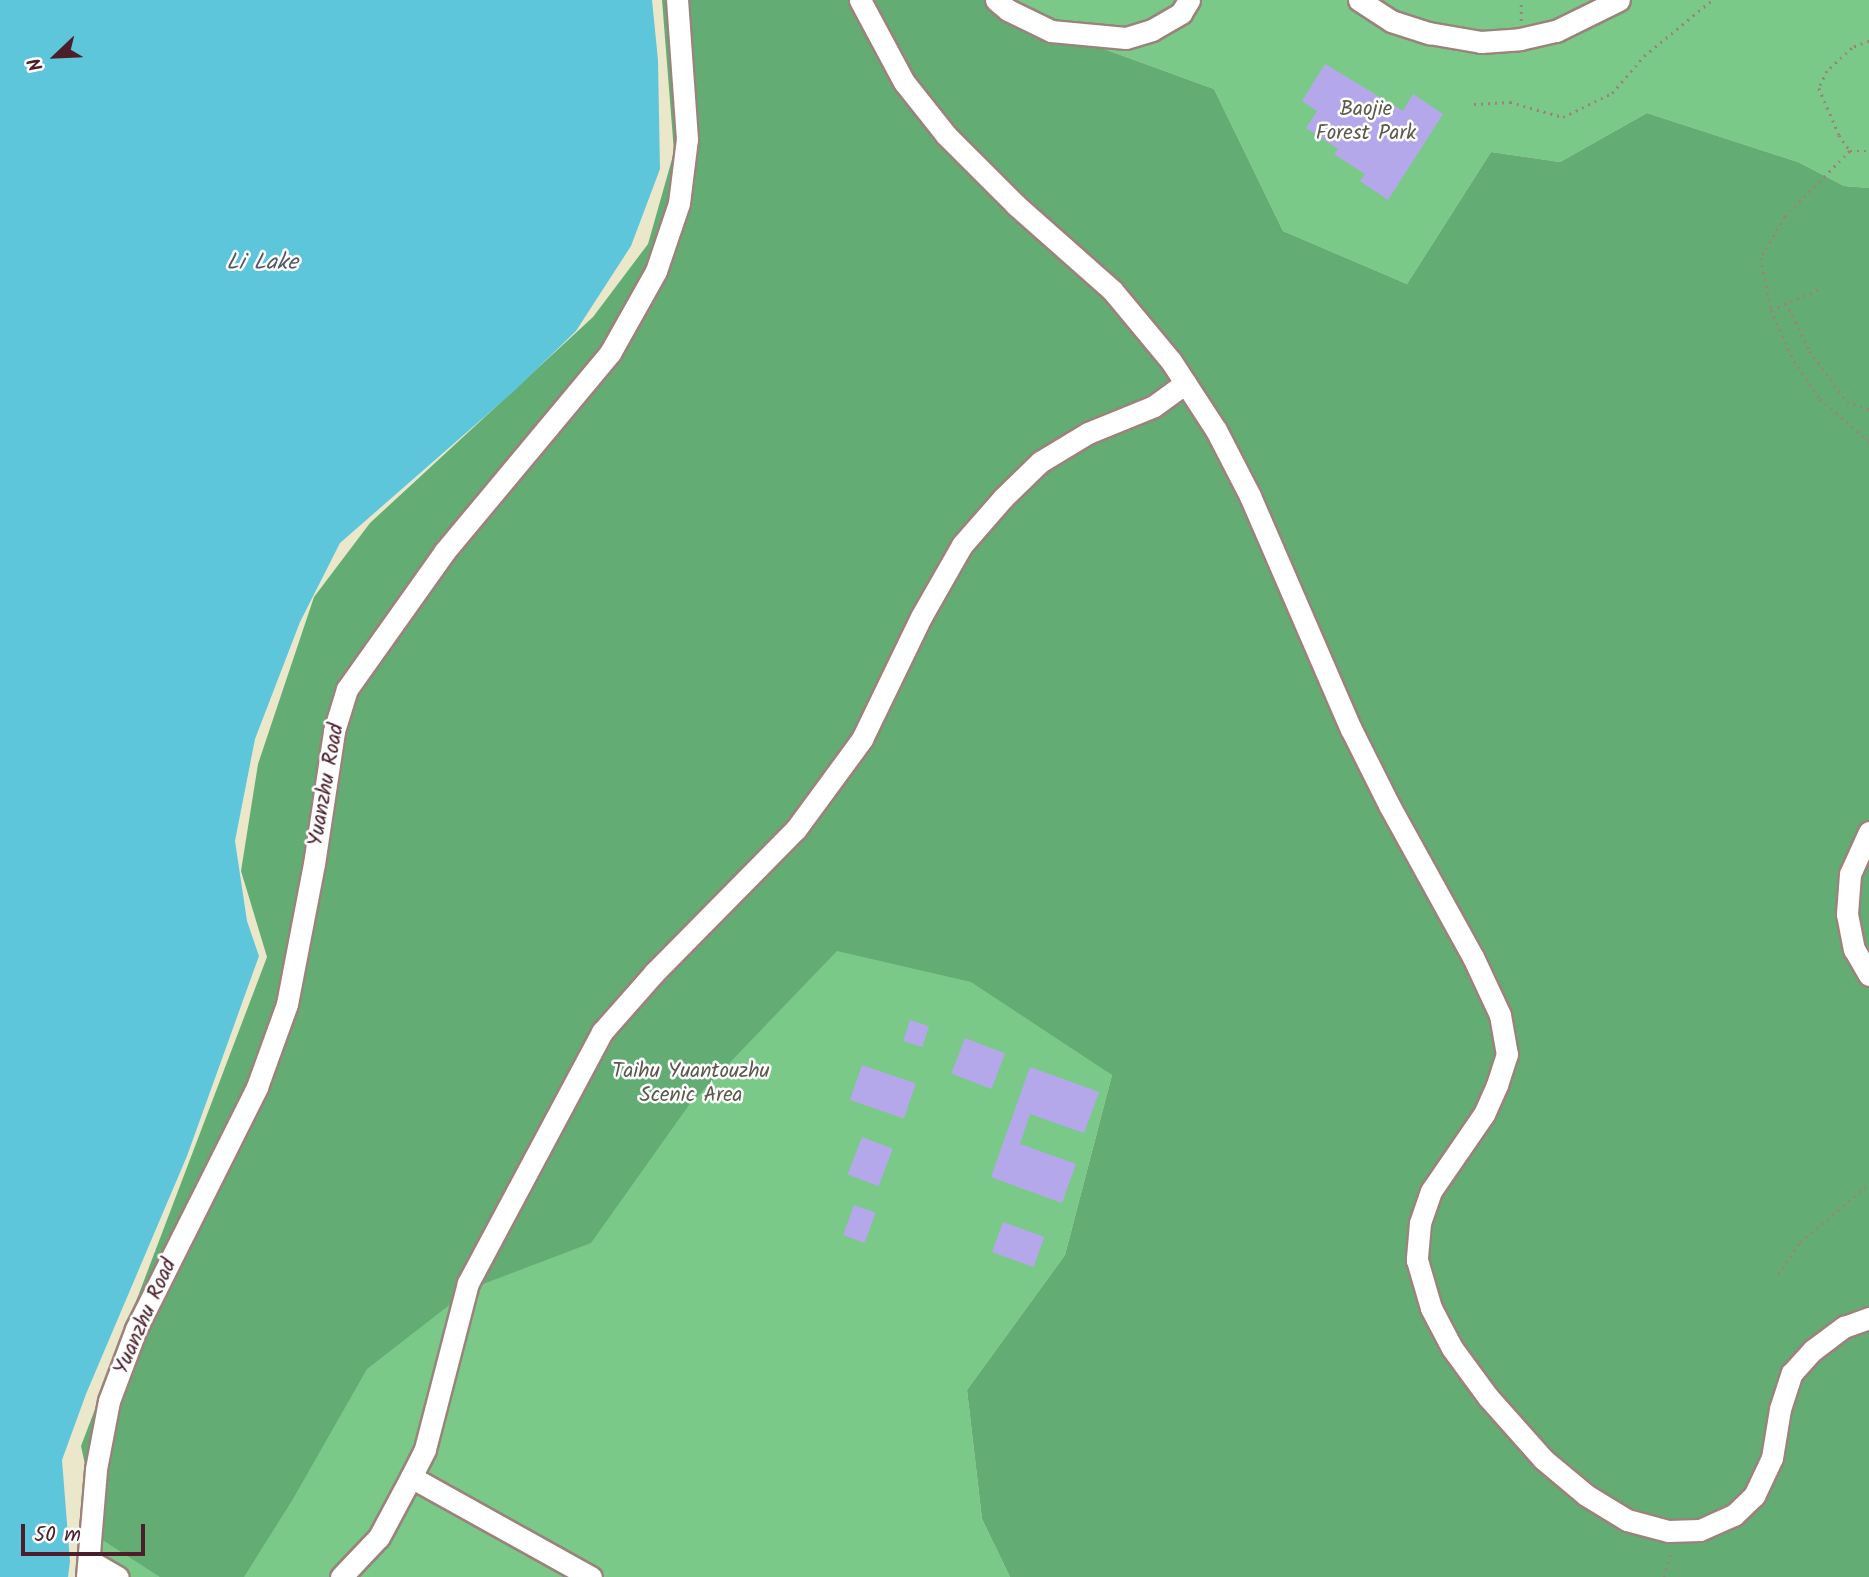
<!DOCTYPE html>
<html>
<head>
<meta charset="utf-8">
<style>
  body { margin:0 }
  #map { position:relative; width:1869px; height:1577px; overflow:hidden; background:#ebe7cb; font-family:Kalam,sans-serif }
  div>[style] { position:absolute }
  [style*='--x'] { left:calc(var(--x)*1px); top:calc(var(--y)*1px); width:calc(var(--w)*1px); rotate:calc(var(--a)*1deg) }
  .green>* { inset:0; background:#7ac989 }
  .forest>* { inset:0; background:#63ad75 }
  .water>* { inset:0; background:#5ec6db }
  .building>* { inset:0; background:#b5a8ea; transform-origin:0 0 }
  .path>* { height:2.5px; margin-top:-1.25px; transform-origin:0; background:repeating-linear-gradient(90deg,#9a837b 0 2px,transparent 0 7px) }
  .roads { filter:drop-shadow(2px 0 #9a837b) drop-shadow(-2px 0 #9a837b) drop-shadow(0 2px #9a837b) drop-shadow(0 -2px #9a837b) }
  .minor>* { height:21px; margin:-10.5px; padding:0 10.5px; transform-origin:10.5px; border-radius:10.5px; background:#fff }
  span { translate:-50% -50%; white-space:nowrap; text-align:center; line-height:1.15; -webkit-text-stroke:5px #fff; paint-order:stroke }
  .park-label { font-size:21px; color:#5b5a4c }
  .street-label { font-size:21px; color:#4a1f2b }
  .water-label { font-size:23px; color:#515969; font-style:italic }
  .north { position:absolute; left:21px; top:21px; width:70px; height:70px; -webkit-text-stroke:5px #fff; paint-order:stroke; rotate:247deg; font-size:19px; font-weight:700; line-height:28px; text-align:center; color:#4a1f2b }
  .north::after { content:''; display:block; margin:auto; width:24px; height:32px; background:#4a1f2b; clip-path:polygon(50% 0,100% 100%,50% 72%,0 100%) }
  .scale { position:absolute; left:21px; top:1524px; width:124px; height:32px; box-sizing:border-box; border:4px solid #4a1f2b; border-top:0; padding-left:9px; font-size:21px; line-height:24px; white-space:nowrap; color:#4a1f2b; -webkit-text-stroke:5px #fff; paint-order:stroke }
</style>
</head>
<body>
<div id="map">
  <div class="green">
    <i style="clip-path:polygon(1011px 0,1869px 0,1869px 188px,1844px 186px,1798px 162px,1647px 113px,1560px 162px,1491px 152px,1407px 284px,1283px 231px,1214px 89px,1049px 29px)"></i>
    <i style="clip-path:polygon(450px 552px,1112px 1075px,1065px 1255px,967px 1390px,982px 1519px,1010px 1577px,99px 1577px,102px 1470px)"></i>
  </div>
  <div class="forest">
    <i style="clip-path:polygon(662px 0,1011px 0,1049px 29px,1214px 89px,1283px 231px,1407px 284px,1491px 152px,1560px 162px,1647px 113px,1798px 162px,1844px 186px,1869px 188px,1869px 1577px,1010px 1577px,982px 1519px,967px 1390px,1065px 1255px,1112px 1075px,971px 982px,837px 951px,689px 1105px,591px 1243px,470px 1289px,367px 1369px,293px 1499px,244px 1577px,160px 1577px,101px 1539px,81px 1446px,267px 957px,241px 871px,258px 764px,314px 597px,370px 523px,593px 317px,648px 244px,674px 152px)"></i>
  </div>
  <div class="water">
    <i style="clip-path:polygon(0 0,652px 0,658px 60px,660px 169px,631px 246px,576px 331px,513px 392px,340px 543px,300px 622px,255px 739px,235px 841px,247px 921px,259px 956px,187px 1156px,86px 1394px,62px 1460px,70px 1561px,68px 1577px,0 1577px)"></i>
  </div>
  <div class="building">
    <i style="clip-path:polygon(1325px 64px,1403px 111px,1413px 94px,1443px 114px,1388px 200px,1360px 181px,1365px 174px,1334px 154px,1338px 149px,1306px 128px,1317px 111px,1302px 101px)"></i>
    <i style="left:910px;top:1020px;width:20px;height:22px;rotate:18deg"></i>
    <i style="left:965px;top:1038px;width:43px;height:38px;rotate:21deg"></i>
    <i style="left:862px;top:1065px;width:57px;height:37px;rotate:19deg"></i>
    <i style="clip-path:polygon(1030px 1067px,1099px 1092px,1084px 1133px,1030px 1114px,1020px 1144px,1076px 1164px,1062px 1203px,991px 1177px)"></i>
    <i style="left:862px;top:1137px;width:33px;height:40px;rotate:21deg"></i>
    <i style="left:854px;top:1205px;width:23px;height:32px;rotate:20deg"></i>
    <i style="left:1003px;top:1222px;width:44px;height:32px;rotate:20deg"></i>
  </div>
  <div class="path">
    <i style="--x:1521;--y:21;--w:21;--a:-90"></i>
    <i style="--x:1869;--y:41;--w:18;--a:158"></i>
    <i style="--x:1852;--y:48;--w:34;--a:137"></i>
    <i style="--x:1827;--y:71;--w:19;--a:115"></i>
    <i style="--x:1819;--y:88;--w:51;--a:66.9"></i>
    <i style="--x:1839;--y:135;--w:19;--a:55"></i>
    <i style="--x:1850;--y:151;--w:19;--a:0"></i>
    <i style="--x:1474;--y:104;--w:36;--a:-3"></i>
    <i style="--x:1510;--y:102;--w:55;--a:15.8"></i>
    <i style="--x:1563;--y:117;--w:55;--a:-26.1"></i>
    <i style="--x:1612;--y:93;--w:49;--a:-49.1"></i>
    <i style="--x:1644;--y:56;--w:88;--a:-39.5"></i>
    <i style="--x:1850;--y:151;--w:93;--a:134.6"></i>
    <i style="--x:1785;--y:217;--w:48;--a:120.3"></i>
    <i style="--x:1761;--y:258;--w:53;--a:79.1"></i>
    <i style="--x:1771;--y:310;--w:56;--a:65.7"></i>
    <i style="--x:1794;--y:361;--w:46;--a:55.6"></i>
    <i style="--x:1820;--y:399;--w:65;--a:40.6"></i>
    <i style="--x:1786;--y:303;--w:54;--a:63.4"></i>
    <i style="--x:1810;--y:351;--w:63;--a:54"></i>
    <i style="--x:1847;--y:402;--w:23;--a:18"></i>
    <i style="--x:1771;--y:310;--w:52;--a:-23.6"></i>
    <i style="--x:1778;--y:1274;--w:39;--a:-55"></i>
    <i style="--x:1800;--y:1242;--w:90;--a:-40"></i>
    <i style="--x:1664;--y:1577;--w:28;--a:-75"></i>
  </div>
  <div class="roads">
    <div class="minor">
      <i style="--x:860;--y:0;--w:93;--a:61.8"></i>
      <i style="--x:904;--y:82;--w:68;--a:51.6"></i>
      <i style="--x:946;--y:135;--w:99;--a:45"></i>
      <i style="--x:1016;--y:205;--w:128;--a:41.5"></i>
      <i style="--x:1112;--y:290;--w:92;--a:50.3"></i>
      <i style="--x:1171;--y:361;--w:82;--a:56.9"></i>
      <i style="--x:1216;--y:430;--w:74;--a:62.7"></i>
      <i style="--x:1250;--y:496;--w:254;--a:66.6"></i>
      <i style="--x:1351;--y:729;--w:85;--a:63.4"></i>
      <i style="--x:1389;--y:805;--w:174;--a:61.1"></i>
      <i style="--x:1473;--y:957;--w:64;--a:65"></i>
      <i style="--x:1500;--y:1015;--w:40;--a:80"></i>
      <i style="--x:1507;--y:1054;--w:33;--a:108"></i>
      <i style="--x:1497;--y:1085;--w:32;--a:114"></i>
      <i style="--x:1484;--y:1114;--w:93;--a:124.5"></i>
      <i style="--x:1431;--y:1191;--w:34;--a:109"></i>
      <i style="--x:1420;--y:1223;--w:37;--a:95"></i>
      <i style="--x:1417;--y:1260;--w:50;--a:73.7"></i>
      <i style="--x:1431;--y:1308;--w:45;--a:62.3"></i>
      <i style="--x:1452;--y:1348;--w:61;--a:53.7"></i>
      <i style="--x:1488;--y:1397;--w:83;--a:48.4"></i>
      <i style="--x:1543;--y:1459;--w:56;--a:39.9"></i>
      <i style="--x:1586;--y:1495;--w:48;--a:31.4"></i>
      <i style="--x:1627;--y:1520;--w:42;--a:15"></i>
      <i style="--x:1668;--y:1531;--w:32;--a:-2"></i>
      <i style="--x:1700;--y:1530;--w:37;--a:-24"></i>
      <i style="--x:1734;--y:1515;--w:28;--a:-44"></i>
      <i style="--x:1754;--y:1496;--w:42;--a:-64.7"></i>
      <i style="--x:1772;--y:1458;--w:50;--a:-80.7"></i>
      <i style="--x:1780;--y:1409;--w:38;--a:-72"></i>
      <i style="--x:1792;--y:1373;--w:31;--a:-48"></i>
      <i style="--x:1813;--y:1350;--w:39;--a:-37"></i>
      <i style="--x:1844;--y:1327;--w:27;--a:-20"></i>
      <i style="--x:996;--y:0;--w:16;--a:40"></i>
      <i style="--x:1008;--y:10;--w:48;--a:26"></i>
      <i style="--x:1051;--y:31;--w:75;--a:5.3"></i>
      <i style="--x:1126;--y:38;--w:27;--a:-17"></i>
      <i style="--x:1152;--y:30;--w:34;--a:-30"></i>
      <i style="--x:1181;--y:13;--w:15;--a:-58"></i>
      <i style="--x:1359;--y:0;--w:38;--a:33"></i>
      <i style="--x:1391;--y:21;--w:40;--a:18"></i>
      <i style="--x:1429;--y:33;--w:53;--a:9.8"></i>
      <i style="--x:1481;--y:42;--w:39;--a:-4"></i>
      <i style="--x:1520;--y:39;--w:37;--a:-13"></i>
      <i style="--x:1556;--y:31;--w:70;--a:-26.2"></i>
      <i style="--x:1869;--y:832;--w:46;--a:114.3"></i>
      <i style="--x:1850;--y:874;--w:40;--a:94.3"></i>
      <i style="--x:1847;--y:914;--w:36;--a:79"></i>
      <i style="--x:1854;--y:949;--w:30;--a:60"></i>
      <i style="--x:411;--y:1477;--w:206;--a:29.1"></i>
      <i style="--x:90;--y:1561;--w:32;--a:30"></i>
      <i style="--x:87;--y:1577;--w:108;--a:-85.2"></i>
      <i style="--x:96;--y:1469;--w:69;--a:-79.2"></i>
      <i style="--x:109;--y:1401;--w:77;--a:-69.4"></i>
      <i style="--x:136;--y:1329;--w:271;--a:-63.4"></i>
      <i style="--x:257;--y:1087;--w:88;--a:-70.1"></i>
      <i style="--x:287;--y:1004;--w:143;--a:-79.1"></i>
      <i style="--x:314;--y:864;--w:134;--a:-81.4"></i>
      <i style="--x:334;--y:731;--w:44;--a:-72.8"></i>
      <i style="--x:347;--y:689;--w:169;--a:-54.6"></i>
      <i style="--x:445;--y:551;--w:258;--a:-50.2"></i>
      <i style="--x:610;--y:353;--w:94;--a:-60.7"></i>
      <i style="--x:656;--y:271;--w:72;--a:-71.3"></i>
      <i style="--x:679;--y:203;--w:64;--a:-82.9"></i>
      <i style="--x:687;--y:139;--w:139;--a:-94.1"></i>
      <i style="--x:341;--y:1577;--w:55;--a:-46.5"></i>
      <i style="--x:379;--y:1537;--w:68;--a:-61.9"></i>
      <i style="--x:411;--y:1477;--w:31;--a:-63"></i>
      <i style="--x:425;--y:1449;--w:171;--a:-75.5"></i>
      <i style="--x:468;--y:1283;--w:285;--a:-61.9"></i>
      <i style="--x:602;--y:1032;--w:79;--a:-48.6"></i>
      <i style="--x:654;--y:973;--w:202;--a:-45.4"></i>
      <i style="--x:796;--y:829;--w:112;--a:-53.7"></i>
      <i style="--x:862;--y:739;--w:136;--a:-64.2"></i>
      <i style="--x:921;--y:617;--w:83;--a:-60.3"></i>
      <i style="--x:962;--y:545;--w:62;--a:-48.9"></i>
      <i style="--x:1003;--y:498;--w:52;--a:-44.2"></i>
      <i style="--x:1040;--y:462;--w:56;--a:-31.1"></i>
      <i style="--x:1088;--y:433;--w:71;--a:-22.2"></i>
      <i style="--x:1154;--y:406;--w:39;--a:-36"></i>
    </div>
  </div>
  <div class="park-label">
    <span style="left:1366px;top:122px">Baojie<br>Forest Park</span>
    <span style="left:691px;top:1084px">Taihu Yuantouzhu<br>Scenic Area</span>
  </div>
  <div class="street-label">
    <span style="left:327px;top:785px;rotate:-80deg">Yuanzhu Road</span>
    <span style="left:146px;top:1317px;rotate:-66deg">Yuanzhu Road</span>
  </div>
  <div class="water-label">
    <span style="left:262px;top:263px">Li Lake</span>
  </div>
  <div class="north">N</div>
  <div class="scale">50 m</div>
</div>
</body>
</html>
